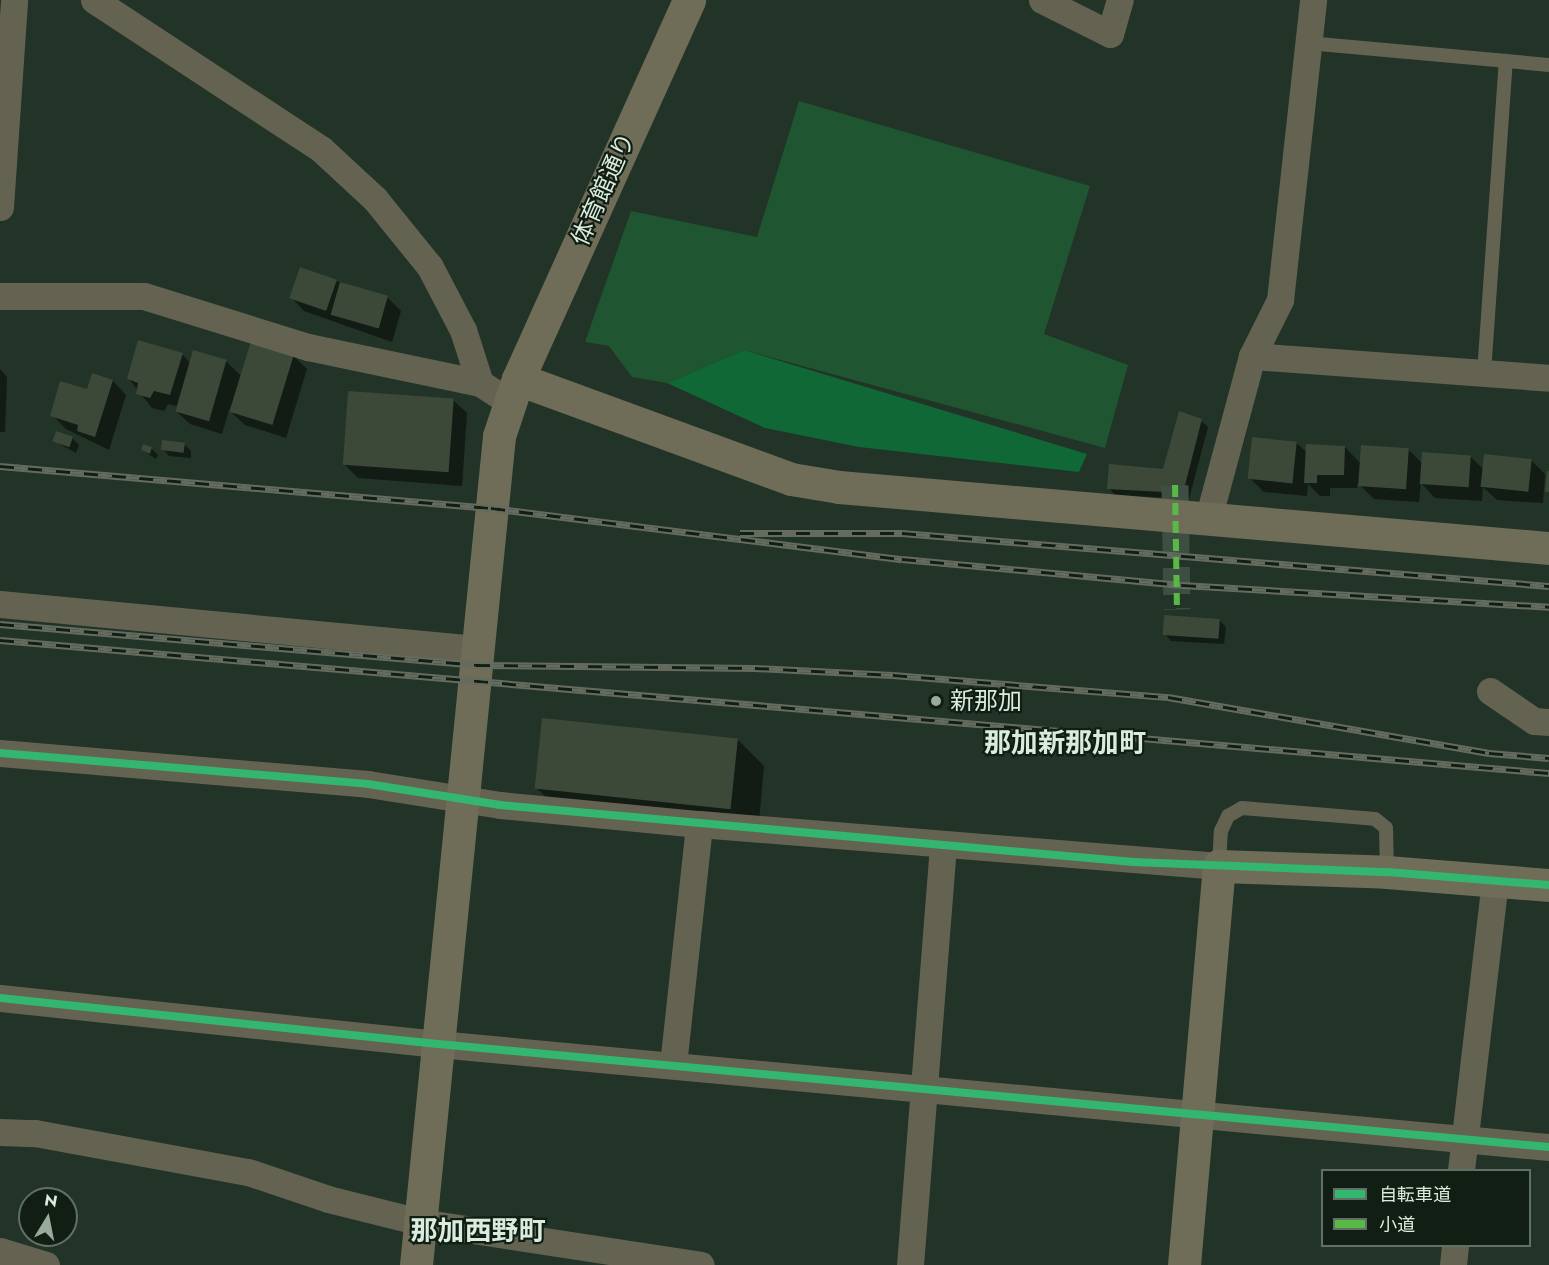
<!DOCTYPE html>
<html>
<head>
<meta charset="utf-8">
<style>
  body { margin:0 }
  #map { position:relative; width:1549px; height:1265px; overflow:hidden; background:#223327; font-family:Jost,"Noto Sans JP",sans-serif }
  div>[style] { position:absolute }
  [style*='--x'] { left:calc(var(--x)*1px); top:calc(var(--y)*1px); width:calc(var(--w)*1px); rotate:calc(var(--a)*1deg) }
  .green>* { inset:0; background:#205531 }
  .forest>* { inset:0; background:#0f6835 }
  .shadow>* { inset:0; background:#0007 }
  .building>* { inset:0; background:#3c4938; transform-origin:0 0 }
  .street-tunnel>* { height:27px; margin-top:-13.5px; transform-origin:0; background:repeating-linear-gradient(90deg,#3d4f42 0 27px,transparent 0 41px) }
  .lane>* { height:14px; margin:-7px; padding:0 7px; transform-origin:7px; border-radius:7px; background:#646352 }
  .street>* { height:27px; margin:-13.5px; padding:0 13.5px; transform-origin:13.5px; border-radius:13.5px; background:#646352 }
  .secondary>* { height:33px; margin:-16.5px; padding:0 16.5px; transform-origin:16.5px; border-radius:16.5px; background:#6f6c58 }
  .rail>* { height:7px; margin-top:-3.5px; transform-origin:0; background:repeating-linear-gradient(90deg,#101e14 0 14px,#656b5f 0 28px); box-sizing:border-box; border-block:2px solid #656b5f }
  .quiet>* { height:6px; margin-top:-3px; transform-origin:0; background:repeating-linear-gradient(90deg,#58b947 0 12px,transparent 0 18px) }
  .cycleway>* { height:8px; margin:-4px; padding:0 4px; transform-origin:4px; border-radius:4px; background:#33b770 }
  .dots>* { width:16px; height:16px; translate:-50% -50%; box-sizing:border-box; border:3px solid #101e14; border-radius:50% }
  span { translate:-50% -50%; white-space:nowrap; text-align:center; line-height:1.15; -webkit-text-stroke:4.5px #101e14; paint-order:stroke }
  .street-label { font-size:24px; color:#d9ecdd }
  .poi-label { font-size:24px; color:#d9ecdd }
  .left { translate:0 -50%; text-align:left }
  .quarter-label { font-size:27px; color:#d9ecdd; font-weight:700 }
  .legend { position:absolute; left:1321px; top:1169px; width:210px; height:78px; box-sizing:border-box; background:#101e14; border:2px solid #607064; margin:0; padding:8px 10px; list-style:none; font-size:18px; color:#d9ecdd }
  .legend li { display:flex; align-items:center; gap:12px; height:30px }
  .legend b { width:30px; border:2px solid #607064 }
  .north { position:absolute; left:18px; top:1187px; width:60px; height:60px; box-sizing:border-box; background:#101e14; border:2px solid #607064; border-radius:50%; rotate:10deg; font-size:16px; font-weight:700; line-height:24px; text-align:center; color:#d9ecdd }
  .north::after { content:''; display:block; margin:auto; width:21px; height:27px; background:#99ab9d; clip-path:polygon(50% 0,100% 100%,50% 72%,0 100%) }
</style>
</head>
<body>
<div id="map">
  <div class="green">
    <i style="clip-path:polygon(799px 101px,1090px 186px,1044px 334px,1128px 365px,1105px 448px,744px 350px,667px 383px,632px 377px,609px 346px,585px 342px,631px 211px,757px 237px)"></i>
  </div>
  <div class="forest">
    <i style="clip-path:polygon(744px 350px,1087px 454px,1079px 472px,859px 447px,765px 428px,667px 383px)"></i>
  </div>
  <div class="shadow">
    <i style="clip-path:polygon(336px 281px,387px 297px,401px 311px,392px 342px,304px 311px,291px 297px)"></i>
    <i style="clip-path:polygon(182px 354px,190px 363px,226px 361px,242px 377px,293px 355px,307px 369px,286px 438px,245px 425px,229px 410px,222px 434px,190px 424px,176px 411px,177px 406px,168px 404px,164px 411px,152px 408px,129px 379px)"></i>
    <i style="clip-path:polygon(0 369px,7px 377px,5px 432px,0 432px)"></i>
    <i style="clip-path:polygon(113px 381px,126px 395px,109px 450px,66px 429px,52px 415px,88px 391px)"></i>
    <i style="clip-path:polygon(453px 400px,467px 413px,462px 486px,358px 478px,344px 464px)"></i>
    <i style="clip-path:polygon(1201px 421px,1208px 427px,1189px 499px,1115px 495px,1109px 488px,1164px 471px)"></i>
    <i style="clip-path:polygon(72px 438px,79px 445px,76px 453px,54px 441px)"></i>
    <i style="clip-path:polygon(1297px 443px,1307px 453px,1345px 447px,1361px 464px,1408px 449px,1423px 464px,1471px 457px,1484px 470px,1531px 460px,1545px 474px,1543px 503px,1497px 500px,1483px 487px,1482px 501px,1435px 498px,1421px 483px,1419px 502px,1374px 499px,1358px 483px,1357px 488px,1330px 488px,1330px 496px,1320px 496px,1308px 484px,1307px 496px,1264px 492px,1250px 478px)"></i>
    <i style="clip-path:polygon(185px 445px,191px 451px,191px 458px,169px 456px,163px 449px)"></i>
    <i style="clip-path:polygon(151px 448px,158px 455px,156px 459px,142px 450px)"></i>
    <i style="clip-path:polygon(1219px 620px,1226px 627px,1224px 644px,1171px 641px,1165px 634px)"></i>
    <i style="clip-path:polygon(737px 739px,764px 766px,758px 834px,564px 816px,537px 788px)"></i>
  </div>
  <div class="building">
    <i style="left:300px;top:267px;width:39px;height:33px;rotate:19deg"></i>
    <i style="left:340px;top:282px;width:50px;height:34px;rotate:16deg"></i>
    <i style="clip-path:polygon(138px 340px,183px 353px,170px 395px,154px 391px,150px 398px,136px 394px,138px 383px,127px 379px)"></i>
    <i style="left:251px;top:341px;width:45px;height:74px;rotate:17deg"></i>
    <i style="left:193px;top:350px;width:35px;height:64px;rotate:16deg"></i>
    <i style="clip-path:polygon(92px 373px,113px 380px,95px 437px,77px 431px,78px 425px,50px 416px,60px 381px,87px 389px)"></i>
    <i style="left:348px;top:391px;width:106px;height:74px;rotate:4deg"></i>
    <i style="clip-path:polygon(1179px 411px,1202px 419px,1183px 493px,1107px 489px,1109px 464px,1163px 469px)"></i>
    <i style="left:56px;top:431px;width:18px;height:11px;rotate:19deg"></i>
    <i style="left:1252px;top:437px;width:45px;height:42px;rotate:6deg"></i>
    <i style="left:162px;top:440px;width:23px;height:10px;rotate:7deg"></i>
    <i style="clip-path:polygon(143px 444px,152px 447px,150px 454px,141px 450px)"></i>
    <i style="clip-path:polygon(1306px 444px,1345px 446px,1344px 475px,1317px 475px,1317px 483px,1304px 483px)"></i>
    <i style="left:1361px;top:445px;width:48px;height:41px;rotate:4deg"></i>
    <i style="left:1422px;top:452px;width:49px;height:32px;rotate:4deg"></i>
    <i style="left:1484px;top:454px;width:48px;height:33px;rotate:6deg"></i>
    <i style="clip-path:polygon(1547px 471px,1549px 471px,1549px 492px,1545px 492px)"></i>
    <i style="left:1164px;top:615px;width:56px;height:20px;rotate:4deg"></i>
    <i style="left:542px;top:718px;width:197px;height:71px;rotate:6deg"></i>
  </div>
  <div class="street-tunnel">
    <i style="--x:1175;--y:485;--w:124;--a:89.1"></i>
  </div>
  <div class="lane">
    <i style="--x:1308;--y:43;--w:242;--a:5.2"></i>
    <i style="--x:1484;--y:373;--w:313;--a:-86"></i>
    <i style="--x:1219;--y:866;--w:35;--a:-87"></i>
    <i style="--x:1221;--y:831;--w:17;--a:-65"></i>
    <i style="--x:1228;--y:816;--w:16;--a:-30"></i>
    <i style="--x:1242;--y:808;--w:133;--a:4.7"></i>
    <i style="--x:1375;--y:819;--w:14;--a:39"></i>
    <i style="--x:1386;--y:828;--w:44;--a:88.7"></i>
  </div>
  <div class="street">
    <i style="--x:94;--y:0;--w:272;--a:33.3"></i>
    <i style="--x:321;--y:149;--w:74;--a:42.8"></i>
    <i style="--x:375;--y:199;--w:87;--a:51"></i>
    <i style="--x:430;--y:267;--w:71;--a:62.4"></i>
    <i style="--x:463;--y:330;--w:56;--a:72.2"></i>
    <i style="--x:480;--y:383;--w:33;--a:33"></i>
    <i style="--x:1042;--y:0;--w:76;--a:26.6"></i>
    <i style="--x:1110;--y:34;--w:35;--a:-74"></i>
    <i style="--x:0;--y:207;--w:207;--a:-86.1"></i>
    <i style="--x:0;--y:296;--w:144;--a:0"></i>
    <i style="--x:144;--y:296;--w:172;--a:17.3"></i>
    <i style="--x:308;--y:347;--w:176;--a:11.8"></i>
    <i style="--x:1252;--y:356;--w:298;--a:4.2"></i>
    <i style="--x:1208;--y:519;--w:169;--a:-74.9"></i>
    <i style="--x:1252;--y:356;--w:63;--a:-63.4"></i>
    <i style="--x:1280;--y:300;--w:302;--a:-83.7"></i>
    <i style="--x:0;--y:604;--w:481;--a:5.4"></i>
    <i style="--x:1490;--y:691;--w:53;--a:34.3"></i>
    <i style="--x:1534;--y:721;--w:15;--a:4"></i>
    <i style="--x:0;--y:753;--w:369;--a:4.8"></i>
    <i style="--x:368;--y:784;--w:134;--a:9"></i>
    <i style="--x:500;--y:805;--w:200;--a:5.5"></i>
    <i style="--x:699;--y:824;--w:522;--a:4.62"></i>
    <i style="--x:0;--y:998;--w:440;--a:6"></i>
    <i style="--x:438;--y:1044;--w:1116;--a:5.3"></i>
    <i style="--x:673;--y:1065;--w:242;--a:-83.8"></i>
    <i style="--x:0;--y:1132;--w:35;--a:2"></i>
    <i style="--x:35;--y:1133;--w:217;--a:10.4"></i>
    <i style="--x:248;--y:1172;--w:84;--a:18.6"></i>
    <i style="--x:328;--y:1199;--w:95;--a:14"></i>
    <i style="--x:420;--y:1222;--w:284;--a:8.7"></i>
    <i style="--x:1461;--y:1170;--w:292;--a:-83.3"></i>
    <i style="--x:0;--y:1251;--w:48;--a:16.9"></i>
    <i style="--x:910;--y:1265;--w:421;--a:-85.5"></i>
    <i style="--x:1453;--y:1265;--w:19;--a:-84"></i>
  </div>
  <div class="secondary">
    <i style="--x:518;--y:379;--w:291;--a:20.1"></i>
    <i style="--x:791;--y:479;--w:49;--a:9.5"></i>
    <i style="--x:839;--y:487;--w:713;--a:4.91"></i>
    <i style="--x:416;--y:1265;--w:833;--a:-84.28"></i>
    <i style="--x:499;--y:436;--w:60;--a:-71.6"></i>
    <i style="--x:518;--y:379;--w:416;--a:-65.7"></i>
    <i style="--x:1184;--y:1265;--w:401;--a:-85"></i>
    <i style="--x:1219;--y:866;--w:168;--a:2"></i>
    <i style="--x:1387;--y:872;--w:163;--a:4.6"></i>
  </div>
  <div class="rail">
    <i style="--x:0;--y:466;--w:493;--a:4.9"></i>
    <i style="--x:491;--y:508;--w:414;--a:7.1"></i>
    <i style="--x:902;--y:559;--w:281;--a:5.3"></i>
    <i style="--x:1182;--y:585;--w:368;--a:3.4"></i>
    <i style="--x:740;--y:533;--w:162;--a:0"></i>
    <i style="--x:902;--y:533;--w:649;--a:4.68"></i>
    <i style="--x:0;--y:624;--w:478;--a:4.9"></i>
    <i style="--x:476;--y:665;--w:279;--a:0.6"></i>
    <i style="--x:755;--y:668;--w:138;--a:2.9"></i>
    <i style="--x:893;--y:675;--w:276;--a:4.6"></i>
    <i style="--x:1168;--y:697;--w:326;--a:9.9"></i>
    <i style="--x:1489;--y:753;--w:60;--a:4.8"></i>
    <i style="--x:0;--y:640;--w:1555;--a:4.91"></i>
  </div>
  <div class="quiet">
    <i style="--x:1175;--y:485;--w:124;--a:89.1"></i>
  </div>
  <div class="cycleway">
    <i style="--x:0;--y:753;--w:369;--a:4.8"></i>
    <i style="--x:368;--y:784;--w:134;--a:9"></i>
    <i style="--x:500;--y:805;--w:636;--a:5.15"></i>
    <i style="--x:1133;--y:862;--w:254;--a:2.3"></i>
    <i style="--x:1387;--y:872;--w:163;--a:4.6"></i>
    <i style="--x:0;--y:998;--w:440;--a:6"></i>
    <i style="--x:438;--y:1044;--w:1116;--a:5.3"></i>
  </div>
  <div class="dots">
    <i style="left:936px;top:701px;background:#99ab9d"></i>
  </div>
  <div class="street-label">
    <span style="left:603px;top:189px;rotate:-66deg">体育館通り</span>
  </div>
  <div class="poi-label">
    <span class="left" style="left:950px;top:701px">新那加</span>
  </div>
  <div class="quarter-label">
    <span style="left:1065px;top:743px">那加新那加町</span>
    <span style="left:478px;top:1231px">那加西野町</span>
  </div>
  <ul class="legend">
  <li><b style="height:8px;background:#33b770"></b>自転車道</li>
  <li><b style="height:8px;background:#58b947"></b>小道</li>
  </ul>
  <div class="north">N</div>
</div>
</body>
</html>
